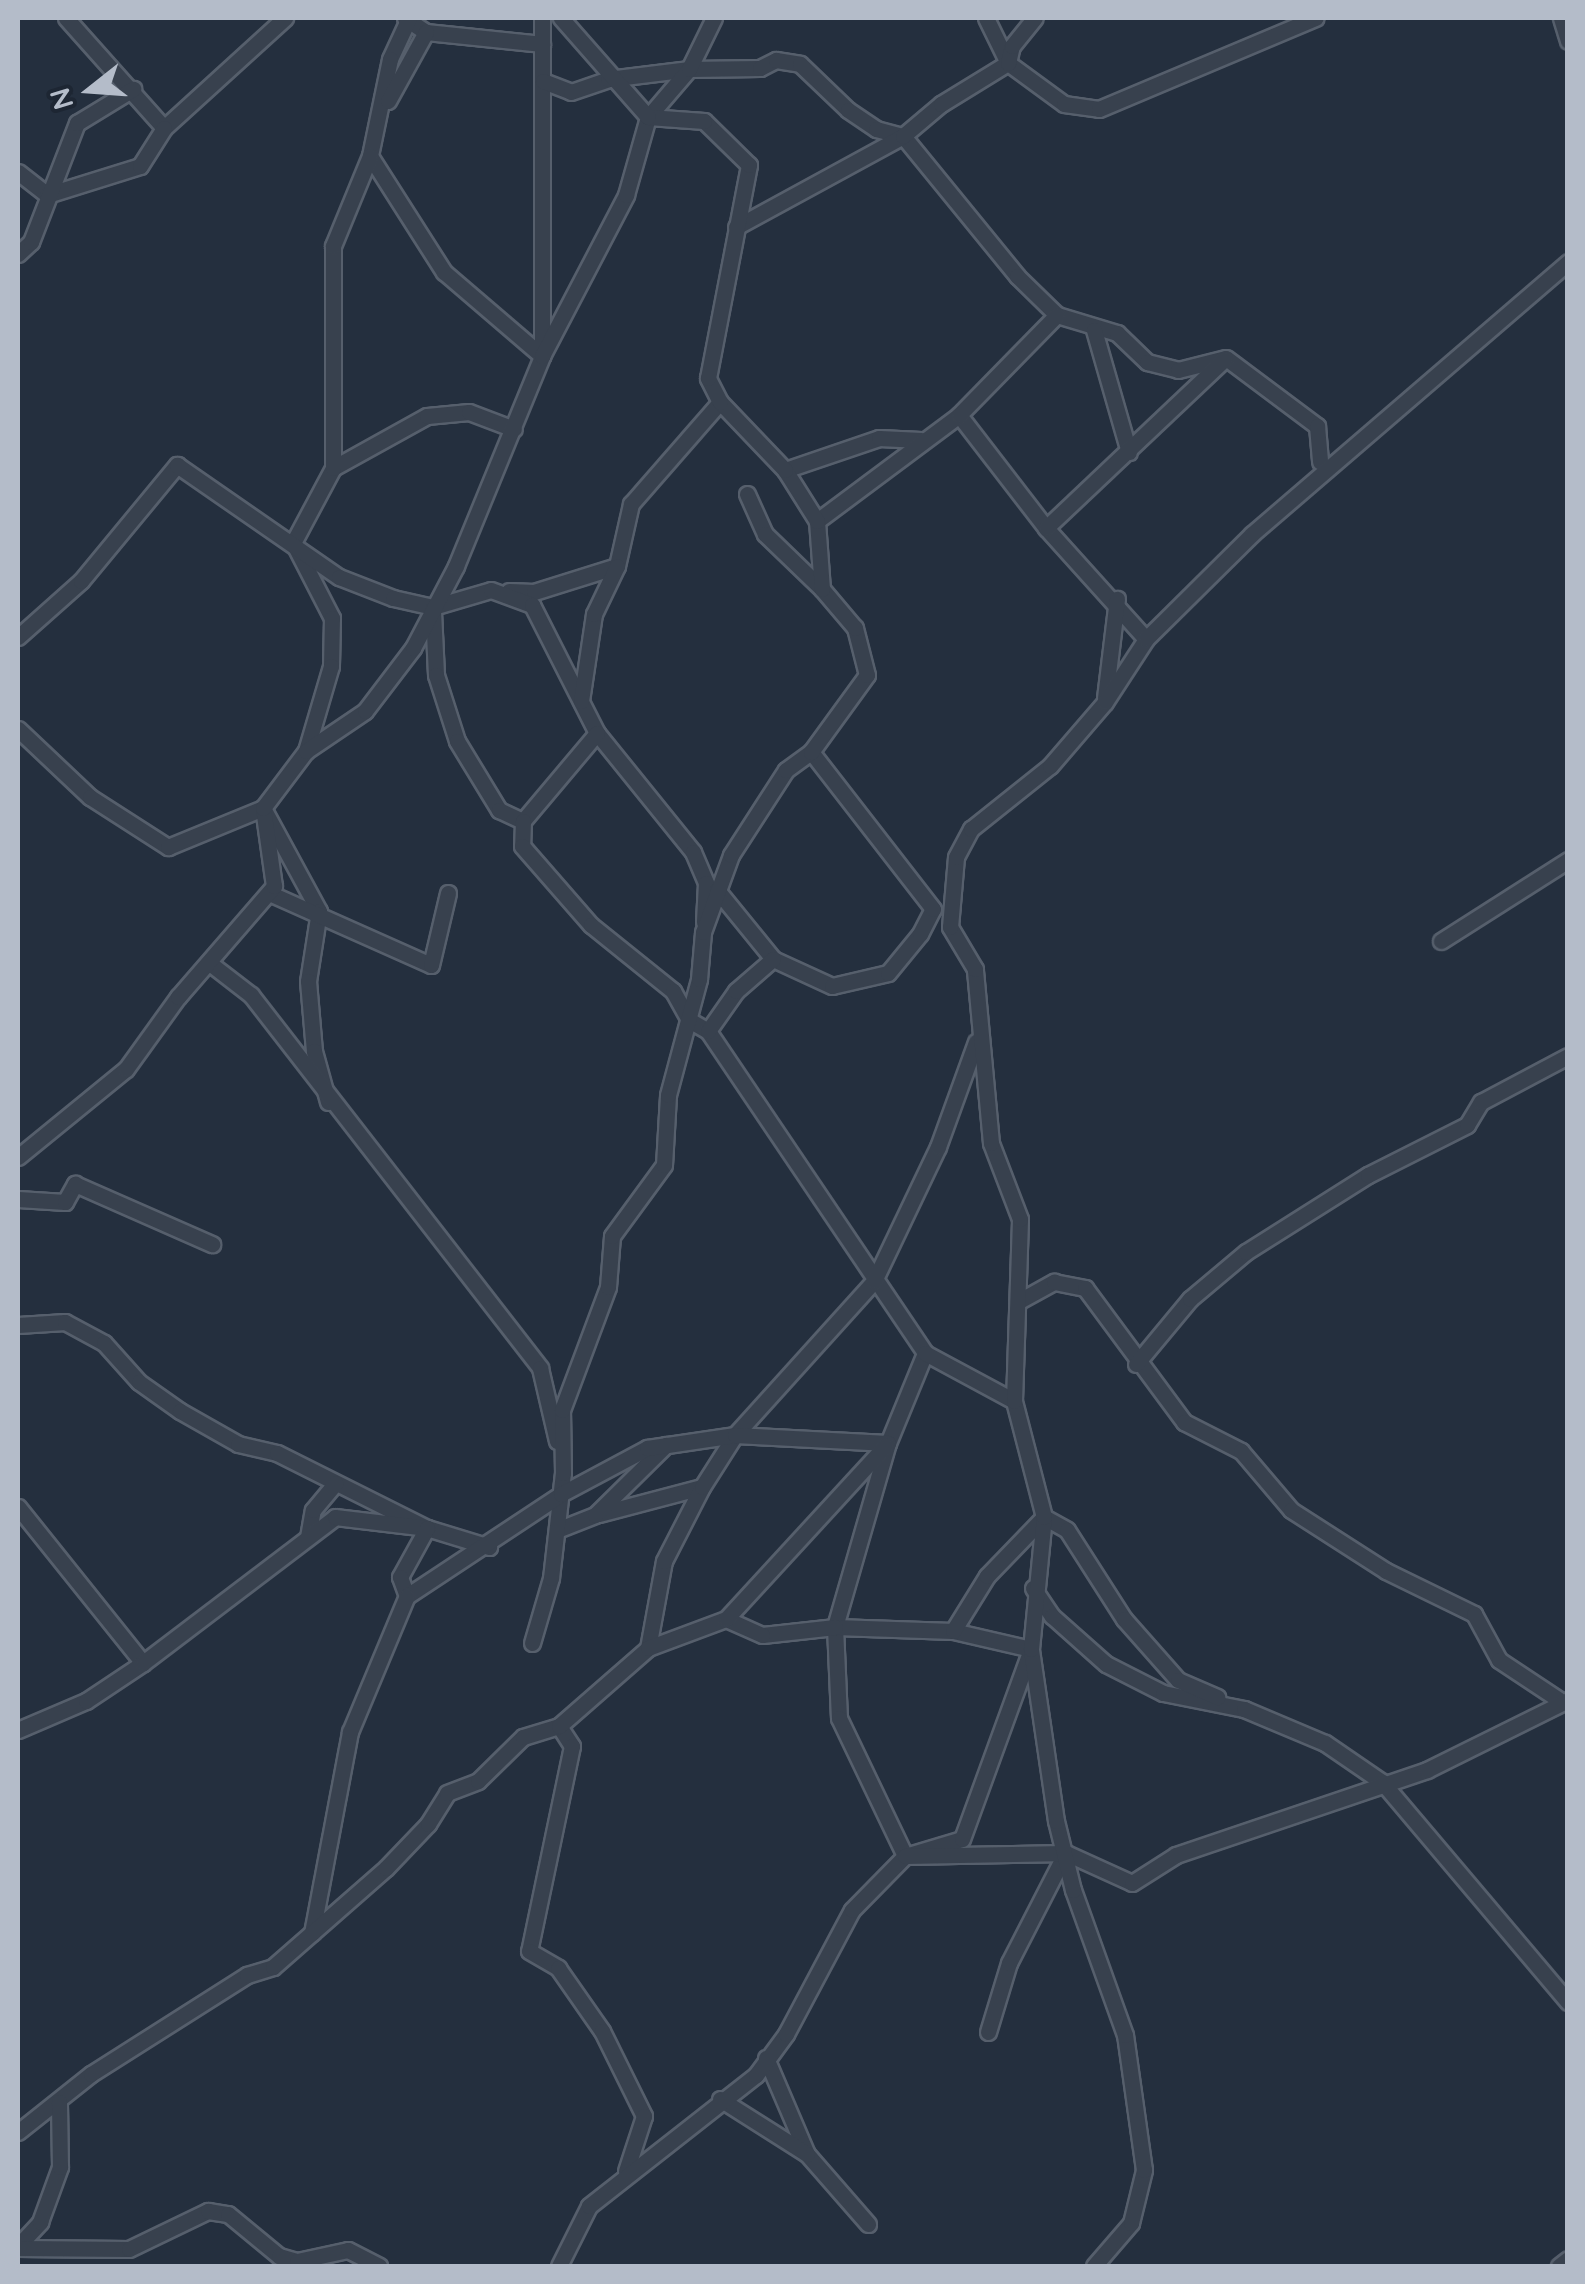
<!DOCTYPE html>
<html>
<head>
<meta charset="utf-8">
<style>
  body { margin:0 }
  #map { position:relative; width:1585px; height:2284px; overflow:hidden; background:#242f3e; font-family:Quicksand,sans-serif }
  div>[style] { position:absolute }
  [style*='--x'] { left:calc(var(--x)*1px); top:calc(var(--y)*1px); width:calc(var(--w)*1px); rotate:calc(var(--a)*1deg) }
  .roads { filter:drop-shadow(2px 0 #565f6c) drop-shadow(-2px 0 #565f6c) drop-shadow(0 2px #565f6c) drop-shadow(0 -2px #565f6c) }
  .minor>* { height:15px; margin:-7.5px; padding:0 7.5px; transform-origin:7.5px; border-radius:7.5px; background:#38414e }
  span { translate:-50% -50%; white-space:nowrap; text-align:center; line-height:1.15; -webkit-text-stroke:8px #1d2633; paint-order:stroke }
  .frame { position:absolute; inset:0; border:20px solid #b4bcc9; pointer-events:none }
  .north { position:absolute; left:40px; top:40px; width:100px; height:100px; -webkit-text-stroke:8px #1d2633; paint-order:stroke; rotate:253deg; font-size:28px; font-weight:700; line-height:40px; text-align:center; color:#b4bcc9 }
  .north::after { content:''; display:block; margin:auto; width:35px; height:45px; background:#b4bcc9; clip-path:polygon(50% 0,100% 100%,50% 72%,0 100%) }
</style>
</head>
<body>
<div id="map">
  <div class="roads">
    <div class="minor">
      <i style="--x:66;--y:18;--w:147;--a:48.3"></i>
      <i style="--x:164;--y:128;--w:164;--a:-42.3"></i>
      <i style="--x:405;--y:18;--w:25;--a:34"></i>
      <i style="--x:426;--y:32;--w:117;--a:5.9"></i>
      <i style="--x:409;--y:18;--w:45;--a:114.9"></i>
      <i style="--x:390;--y:59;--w:99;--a:101.7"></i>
      <i style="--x:370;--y:156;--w:138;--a:57.5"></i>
      <i style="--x:444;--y:272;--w:129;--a:40.6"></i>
      <i style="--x:542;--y:356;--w:338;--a:-90"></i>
      <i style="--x:986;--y:18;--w:50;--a:63.9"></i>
      <i style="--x:1008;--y:63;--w:69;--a:36.2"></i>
      <i style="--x:1064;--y:104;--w:35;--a:8"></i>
      <i style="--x:1099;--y:109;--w:235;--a:-22.8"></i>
      <i style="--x:1561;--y:18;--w:24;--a:73"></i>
      <i style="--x:543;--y:81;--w:30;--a:21"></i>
      <i style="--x:571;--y:92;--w:39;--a:-19"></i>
      <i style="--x:608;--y:79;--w:82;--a:-7"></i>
      <i style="--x:689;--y:69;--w:71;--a:-0.8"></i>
      <i style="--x:760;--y:68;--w:18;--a:-27"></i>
      <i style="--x:776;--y:60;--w:24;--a:9"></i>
      <i style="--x:800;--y:64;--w:66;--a:43.8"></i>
      <i style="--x:848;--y:110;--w:34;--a:34"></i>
      <i style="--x:876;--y:129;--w:28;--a:15"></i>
      <i style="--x:903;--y:136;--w:181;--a:50.8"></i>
      <i style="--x:1017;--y:276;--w:56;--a:44.3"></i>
      <i style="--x:1057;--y:315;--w:63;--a:16.7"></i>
      <i style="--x:1117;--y:333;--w:42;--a:44"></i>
      <i style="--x:1147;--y:362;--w:32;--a:14"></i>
      <i style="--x:1178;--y:370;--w:49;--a:-14"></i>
      <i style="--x:1226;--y:358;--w:114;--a:36.8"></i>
      <i style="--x:1317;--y:426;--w:36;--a:85"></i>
      <i style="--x:388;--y:101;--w:79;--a:-61.2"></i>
      <i style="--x:18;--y:172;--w:37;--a:38"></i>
      <i style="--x:47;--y:195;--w:97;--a:-17.3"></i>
      <i style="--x:140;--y:166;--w:45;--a:-57.7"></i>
      <i style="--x:736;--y:227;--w:190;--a:-28.6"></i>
      <i style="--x:903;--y:136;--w:50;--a:-40.1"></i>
      <i style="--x:941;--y:104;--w:79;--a:-31.5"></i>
      <i style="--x:1008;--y:63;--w:17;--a:-77"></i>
      <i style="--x:1012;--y:46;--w:36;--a:-51"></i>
      <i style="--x:18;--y:254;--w:18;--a:-43"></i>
      <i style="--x:31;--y:242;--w:128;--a:-68.9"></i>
      <i style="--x:77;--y:123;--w:66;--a:-31.3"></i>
      <i style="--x:1094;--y:330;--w:127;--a:74"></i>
      <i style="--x:959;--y:415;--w:143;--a:52.4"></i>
      <i style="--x:1046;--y:528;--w:149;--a:48"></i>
      <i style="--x:333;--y:468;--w:107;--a:-29"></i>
      <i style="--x:427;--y:416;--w:42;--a:-5.4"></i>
      <i style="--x:469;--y:412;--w:48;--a:20.7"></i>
      <i style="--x:785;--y:470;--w:99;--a:-18.8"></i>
      <i style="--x:879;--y:438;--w:42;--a:2.7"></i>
      <i style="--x:747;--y:494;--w:44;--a:65.8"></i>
      <i style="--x:765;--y:534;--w:79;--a:44"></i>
      <i style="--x:817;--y:521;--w:177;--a:-36.7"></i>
      <i style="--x:959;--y:415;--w:140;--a:-45.6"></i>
      <i style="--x:1046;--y:528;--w:246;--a:-43.4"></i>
      <i style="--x:293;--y:543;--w:85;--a:-61.9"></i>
      <i style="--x:333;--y:468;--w:222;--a:-90"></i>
      <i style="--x:333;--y:246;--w:97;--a:-67.7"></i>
      <i style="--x:296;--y:548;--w:79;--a:62.8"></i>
      <i style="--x:332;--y:618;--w:48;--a:91.2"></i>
      <i style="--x:331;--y:666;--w:89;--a:106.4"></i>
      <i style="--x:509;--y:591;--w:25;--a:2"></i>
      <i style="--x:534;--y:592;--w:87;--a:-17.4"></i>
      <i style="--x:617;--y:566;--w:64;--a:-77.3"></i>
      <i style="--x:631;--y:504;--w:135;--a:-48.9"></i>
      <i style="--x:433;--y:611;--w:64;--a:87.3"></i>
      <i style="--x:436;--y:675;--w:69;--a:72.3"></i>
      <i style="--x:457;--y:741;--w:81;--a:58.7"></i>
      <i style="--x:499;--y:810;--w:26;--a:25"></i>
      <i style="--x:18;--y:637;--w:84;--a:-41.6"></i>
      <i style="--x:81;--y:581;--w:151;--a:-50.4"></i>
      <i style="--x:177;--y:465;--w:197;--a:34.7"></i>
      <i style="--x:339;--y:577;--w:58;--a:21.3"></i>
      <i style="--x:393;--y:598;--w:41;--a:12.7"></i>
      <i style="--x:433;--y:607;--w:60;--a:-16.3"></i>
      <i style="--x:491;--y:590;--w:44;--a:20.1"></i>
      <i style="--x:532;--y:605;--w:144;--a:63.1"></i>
      <i style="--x:597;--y:733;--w:153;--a:51.1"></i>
      <i style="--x:693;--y:852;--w:34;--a:67"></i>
      <i style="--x:706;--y:883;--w:39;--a:93"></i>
      <i style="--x:1105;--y:698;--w:100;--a:-83.1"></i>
      <i style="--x:581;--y:701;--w:88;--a:-81.5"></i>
      <i style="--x:594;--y:614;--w:53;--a:-64.4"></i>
      <i style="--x:18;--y:729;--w:99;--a:43.4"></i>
      <i style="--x:90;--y:797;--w:93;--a:32.7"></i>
      <i style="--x:168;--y:847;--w:103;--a:-22.3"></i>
      <i style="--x:263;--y:808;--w:117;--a:61.5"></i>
      <i style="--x:319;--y:911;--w:71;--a:98.9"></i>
      <i style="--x:308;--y:981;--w:70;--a:85.1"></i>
      <i style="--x:314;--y:1051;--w:53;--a:74.6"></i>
      <i style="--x:597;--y:733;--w:115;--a:130.1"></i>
      <i style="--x:523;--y:821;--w:25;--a:92"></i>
      <i style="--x:522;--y:846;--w:105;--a:48.9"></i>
      <i style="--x:591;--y:925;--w:105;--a:38.8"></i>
      <i style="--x:673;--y:991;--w:33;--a:61"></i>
      <i style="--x:689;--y:1020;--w:22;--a:30"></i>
      <i style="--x:708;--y:1031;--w:388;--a:56"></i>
      <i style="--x:925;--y:1353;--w:97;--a:112.3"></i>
      <i style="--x:888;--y:1443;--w:191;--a:106.1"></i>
      <i style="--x:835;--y:1627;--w:91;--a:87.5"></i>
      <i style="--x:839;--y:1718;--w:153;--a:64.4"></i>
      <i style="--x:905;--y:1856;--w:59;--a:-16.6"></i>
      <i style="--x:962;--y:1839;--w:202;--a:-70"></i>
      <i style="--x:1031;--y:1649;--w:80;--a:-167"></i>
      <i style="--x:953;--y:1631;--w:118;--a:-178.1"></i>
      <i style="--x:835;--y:1627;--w:73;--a:173.7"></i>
      <i style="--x:762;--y:1635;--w:39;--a:-156"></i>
      <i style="--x:717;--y:890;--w:89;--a:50.9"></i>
      <i style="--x:773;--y:959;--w:65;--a:24.6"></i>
      <i style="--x:832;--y:986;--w:57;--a:-13.1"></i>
      <i style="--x:888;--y:973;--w:50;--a:-50.6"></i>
      <i style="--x:920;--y:934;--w:28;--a:-63"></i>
      <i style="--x:933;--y:909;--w:199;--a:-127.8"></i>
      <i style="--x:269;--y:893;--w:177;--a:24"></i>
      <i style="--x:431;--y:965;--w:74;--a:-76.7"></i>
      <i style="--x:1441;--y:941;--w:151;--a:-32.5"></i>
      <i style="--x:212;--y:965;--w:49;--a:37.6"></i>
      <i style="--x:251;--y:995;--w:472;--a:52.2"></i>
      <i style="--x:540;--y:1368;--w:75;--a:76.9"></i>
      <i style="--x:708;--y:1031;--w:49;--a:-55"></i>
      <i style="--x:736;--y:991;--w:49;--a:-40.9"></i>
      <i style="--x:18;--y:1157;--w:139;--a:-39.2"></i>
      <i style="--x:126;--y:1069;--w:89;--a:-54.2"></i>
      <i style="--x:178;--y:997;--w:147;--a:-49.1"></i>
      <i style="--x:274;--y:886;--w:79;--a:-98"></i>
      <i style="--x:263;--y:808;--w:71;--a:-53"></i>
      <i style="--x:306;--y:751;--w:71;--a:-34.1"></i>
      <i style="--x:365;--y:711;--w:79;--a:-52.7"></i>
      <i style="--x:413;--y:648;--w:93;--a:-62.3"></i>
      <i style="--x:456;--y:566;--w:227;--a:-67.7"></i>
      <i style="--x:542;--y:356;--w:182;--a:-62.4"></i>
      <i style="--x:626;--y:195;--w:81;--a:-74.2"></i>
      <i style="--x:648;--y:117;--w:63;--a:-49.5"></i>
      <i style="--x:689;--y:69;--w:57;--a:-63.9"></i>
      <i style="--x:18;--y:1199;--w:47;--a:3.7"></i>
      <i style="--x:65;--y:1202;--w:21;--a:-61"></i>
      <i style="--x:75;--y:1184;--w:150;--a:23.7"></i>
      <i style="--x:1021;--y:1300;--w:38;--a:-29"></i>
      <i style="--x:1054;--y:1282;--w:32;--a:11"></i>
      <i style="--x:1085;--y:1288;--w:167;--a:53.5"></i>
      <i style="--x:1184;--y:1422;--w:64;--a:27"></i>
      <i style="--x:1241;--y:1451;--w:77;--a:49.7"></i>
      <i style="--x:1291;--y:1510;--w:113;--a:32.7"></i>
      <i style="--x:1386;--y:1571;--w:98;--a:26"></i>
      <i style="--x:1474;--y:1614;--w:52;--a:61.5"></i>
      <i style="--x:1499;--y:1660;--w:71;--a:33.5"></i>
      <i style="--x:18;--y:1325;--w:47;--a:-3.7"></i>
      <i style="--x:65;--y:1322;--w:44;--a:28.3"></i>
      <i style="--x:104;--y:1343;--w:52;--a:48.1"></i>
      <i style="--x:139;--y:1382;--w:50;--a:35.3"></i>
      <i style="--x:180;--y:1411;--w:67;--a:29.6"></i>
      <i style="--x:238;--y:1444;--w:40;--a:13"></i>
      <i style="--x:277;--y:1453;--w:168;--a:26.6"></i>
      <i style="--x:427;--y:1528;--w:65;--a:17"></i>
      <i style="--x:925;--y:1353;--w:101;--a:28.3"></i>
      <i style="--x:1136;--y:1364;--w:85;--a:-50.3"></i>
      <i style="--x:1190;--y:1299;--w:73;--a:-40"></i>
      <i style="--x:1246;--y:1252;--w:144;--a:-32.3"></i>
      <i style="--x:1368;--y:1175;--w:111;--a:-26.8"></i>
      <i style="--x:1467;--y:1125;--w:27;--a:-59"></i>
      <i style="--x:1481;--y:1102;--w:98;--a:-27.9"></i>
      <i style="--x:18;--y:1507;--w:200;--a:51.3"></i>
      <i style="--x:599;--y:1514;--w:106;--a:-14.7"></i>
      <i style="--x:557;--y:1530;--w:41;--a:-21.5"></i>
      <i style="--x:595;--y:1515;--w:100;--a:-44.6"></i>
      <i style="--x:308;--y:1537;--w:27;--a:-80"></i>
      <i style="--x:313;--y:1510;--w:35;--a:-50"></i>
      <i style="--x:1033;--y:1588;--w:34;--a:56"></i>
      <i style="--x:1052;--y:1616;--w:72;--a:41.6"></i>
      <i style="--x:1106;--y:1664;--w:64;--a:27"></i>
      <i style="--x:1163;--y:1693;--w:83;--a:11.2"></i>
      <i style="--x:1244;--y:1709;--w:88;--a:22.8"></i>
      <i style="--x:1325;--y:1743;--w:69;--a:34.4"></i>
      <i style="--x:1382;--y:1782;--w:288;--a:49.8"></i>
      <i style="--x:953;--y:1631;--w:65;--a:-58.3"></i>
      <i style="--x:987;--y:1576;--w:82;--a:-46"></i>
      <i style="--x:1044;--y:1517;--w:26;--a:29"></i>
      <i style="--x:1067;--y:1530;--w:106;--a:57.4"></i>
      <i style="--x:1124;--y:1619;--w:81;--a:48.5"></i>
      <i style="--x:1178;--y:1680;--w:43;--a:23.6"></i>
      <i style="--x:532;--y:1643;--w:68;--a:-73.7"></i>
      <i style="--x:551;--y:1578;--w:106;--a:-83.5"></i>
      <i style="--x:563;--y:1473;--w:63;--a:-90.9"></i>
      <i style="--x:562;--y:1410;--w:131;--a:-69.5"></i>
      <i style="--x:608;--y:1287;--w:51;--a:-85.5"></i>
      <i style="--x:612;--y:1236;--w:88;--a:-53.8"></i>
      <i style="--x:664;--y:1165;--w:70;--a:-86.7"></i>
      <i style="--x:668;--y:1095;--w:120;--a:-75"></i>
      <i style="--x:699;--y:979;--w:47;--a:-85.1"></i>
      <i style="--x:703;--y:932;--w:82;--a:-70"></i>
      <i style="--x:731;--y:855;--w:101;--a:-57.1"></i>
      <i style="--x:786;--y:770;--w:31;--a:-36"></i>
      <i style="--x:811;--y:752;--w:95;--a:-54"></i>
      <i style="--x:867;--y:675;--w:49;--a:-104.3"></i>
      <i style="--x:855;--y:628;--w:51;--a:-130.2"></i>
      <i style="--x:822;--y:589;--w:68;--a:-94.2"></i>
      <i style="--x:817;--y:521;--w:60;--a:-122.1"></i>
      <i style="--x:785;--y:470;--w:94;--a:-133.7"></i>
      <i style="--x:720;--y:402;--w:27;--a:-117"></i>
      <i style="--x:708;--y:378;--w:217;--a:-79.1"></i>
      <i style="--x:749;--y:165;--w:63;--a:-135.6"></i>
      <i style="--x:704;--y:121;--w:56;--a:-175.9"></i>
      <i style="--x:648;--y:117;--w:132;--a:-131.3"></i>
      <i style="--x:648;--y:1648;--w:88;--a:-79.6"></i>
      <i style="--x:664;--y:1561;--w:83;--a:-62.8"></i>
      <i style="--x:702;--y:1487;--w:62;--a:-57.6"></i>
      <i style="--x:735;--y:1435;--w:207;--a:-47.9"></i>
      <i style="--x:874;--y:1281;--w:148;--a:-64.5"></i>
      <i style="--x:938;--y:1147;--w:112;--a:-70.1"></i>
      <i style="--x:559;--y:1726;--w:24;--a:57"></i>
      <i style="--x:572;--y:1746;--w:209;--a:101.8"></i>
      <i style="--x:529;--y:1951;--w:34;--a:30"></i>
      <i style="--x:558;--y:1968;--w:77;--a:55.1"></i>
      <i style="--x:602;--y:2031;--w:95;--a:63.7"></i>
      <i style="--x:644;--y:2116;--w:58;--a:108.1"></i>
      <i style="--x:18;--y:1730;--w:74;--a:-23.1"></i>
      <i style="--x:86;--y:1701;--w:69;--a:-33.7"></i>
      <i style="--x:143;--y:1663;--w:241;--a:-37.2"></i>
      <i style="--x:335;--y:1517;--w:93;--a:6.8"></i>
      <i style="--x:427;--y:1528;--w:56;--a:118.9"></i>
      <i style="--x:400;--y:1577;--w:20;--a:70"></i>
      <i style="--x:407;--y:1596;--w:185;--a:-33.5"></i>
      <i style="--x:561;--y:1494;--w:98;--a:-28.1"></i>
      <i style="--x:647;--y:1448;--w:89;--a:-8.4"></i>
      <i style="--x:735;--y:1435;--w:153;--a:3"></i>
      <i style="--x:312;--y:1933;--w:205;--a:-79.3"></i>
      <i style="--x:350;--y:1732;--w:147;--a:-67.3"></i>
      <i style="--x:988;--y:2032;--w:72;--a:-73.1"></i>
      <i style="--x:1009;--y:1963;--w:120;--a:-62.8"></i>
      <i style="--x:766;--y:2058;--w:104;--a:66.9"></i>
      <i style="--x:807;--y:2154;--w:93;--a:48.9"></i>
      <i style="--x:720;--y:2099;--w:103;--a:32.3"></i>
      <i style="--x:18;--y:2132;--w:93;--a:-38.5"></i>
      <i style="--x:91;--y:2074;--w:185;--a:-32.4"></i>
      <i style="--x:247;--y:1975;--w:27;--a:-17"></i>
      <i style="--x:273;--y:1967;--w:150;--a:-41.2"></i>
      <i style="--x:386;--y:1868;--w:61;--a:-46.3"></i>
      <i style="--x:428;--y:1824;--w:36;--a:-58"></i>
      <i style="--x:447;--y:1793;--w:33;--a:-21"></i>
      <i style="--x:478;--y:1781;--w:63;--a:-44.4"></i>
      <i style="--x:523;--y:1737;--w:38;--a:-17"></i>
      <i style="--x:559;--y:1726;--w:118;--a:-41.2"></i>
      <i style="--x:648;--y:1648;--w:83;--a:-20.4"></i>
      <i style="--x:726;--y:1619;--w:236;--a:-47.4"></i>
      <i style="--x:18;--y:2246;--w:33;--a:-47"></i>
      <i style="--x:40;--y:2222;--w:59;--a:-70"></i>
      <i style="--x:60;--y:2167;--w:65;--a:-90.9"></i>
      <i style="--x:18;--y:2248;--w:111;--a:0.5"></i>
      <i style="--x:129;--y:2249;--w:88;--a:-25.7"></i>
      <i style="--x:208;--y:2211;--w:20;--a:9"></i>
      <i style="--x:228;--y:2214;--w:66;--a:39.5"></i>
      <i style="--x:279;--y:2256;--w:19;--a:16"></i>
      <i style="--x:297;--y:2261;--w:52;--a:-12.2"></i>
      <i style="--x:348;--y:2250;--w:35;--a:27"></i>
      <i style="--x:559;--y:2266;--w:67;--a:-63.4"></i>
      <i style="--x:589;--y:2206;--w:212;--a:-38.1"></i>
      <i style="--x:756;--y:2075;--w:51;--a:-53.8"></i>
      <i style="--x:786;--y:2034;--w:140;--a:-62"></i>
      <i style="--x:852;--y:1910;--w:76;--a:-45.5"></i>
      <i style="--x:905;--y:1856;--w:161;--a:-1.1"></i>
      <i style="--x:1066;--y:1853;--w:72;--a:24.4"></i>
      <i style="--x:1132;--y:1883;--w:52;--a:-32.5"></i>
      <i style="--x:1176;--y:1855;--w:265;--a:-18.7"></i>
      <i style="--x:1427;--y:1770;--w:157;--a:-26.4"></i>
      <i style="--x:1094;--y:2266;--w:57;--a:-49.3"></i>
      <i style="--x:1131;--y:2223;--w:55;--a:-76.2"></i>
      <i style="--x:1144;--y:2170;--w:136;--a:-98"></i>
      <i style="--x:1125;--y:2035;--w:154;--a:-109.7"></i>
      <i style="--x:1073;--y:1890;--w:71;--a:-103.8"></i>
      <i style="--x:1056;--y:1821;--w:174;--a:-98.3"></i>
      <i style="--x:1031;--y:1649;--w:133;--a:-84.4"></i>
      <i style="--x:1044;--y:1517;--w:120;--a:-104.5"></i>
      <i style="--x:1014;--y:1401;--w:182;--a:-88.1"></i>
      <i style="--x:1020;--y:1219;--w:81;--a:-110.9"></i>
      <i style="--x:991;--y:1143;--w:175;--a:-95.3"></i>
      <i style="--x:975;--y:969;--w:49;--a:-120.8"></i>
      <i style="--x:950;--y:927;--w:70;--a:-85.1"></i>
      <i style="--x:956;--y:857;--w:32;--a:-62"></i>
      <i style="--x:971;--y:829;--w:101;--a:-38.6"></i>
      <i style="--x:1050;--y:766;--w:84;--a:-49.3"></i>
      <i style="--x:1105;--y:702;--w:75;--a:-56.9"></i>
      <i style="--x:1146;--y:639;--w:149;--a:-44.7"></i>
      <i style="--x:1252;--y:534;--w:417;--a:-40.7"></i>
      <i style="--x:1559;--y:2266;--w:11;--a:-38"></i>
    </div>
  </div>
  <div class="frame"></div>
  <div class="north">N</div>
</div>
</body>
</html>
